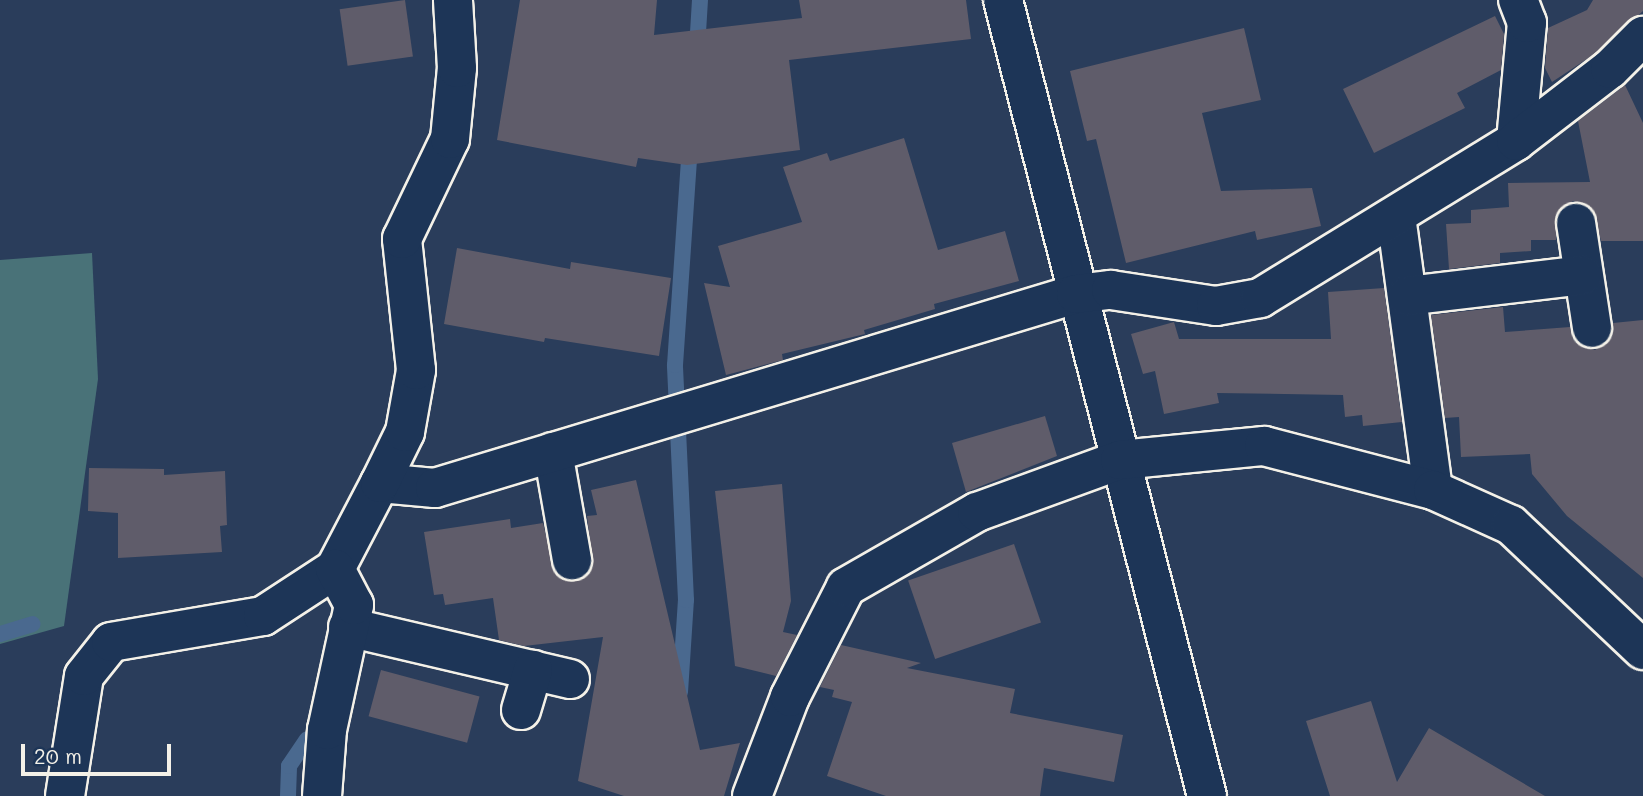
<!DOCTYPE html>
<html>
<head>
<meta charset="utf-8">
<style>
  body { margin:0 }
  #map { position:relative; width:1643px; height:796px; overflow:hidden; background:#2a3d5b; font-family:Mali,sans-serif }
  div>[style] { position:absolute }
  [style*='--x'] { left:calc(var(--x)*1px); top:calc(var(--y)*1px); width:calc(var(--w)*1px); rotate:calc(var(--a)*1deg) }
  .green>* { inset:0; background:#497278 }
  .stream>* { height:16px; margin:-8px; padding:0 8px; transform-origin:8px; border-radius:8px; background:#4a698f }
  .building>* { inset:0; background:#5f5c6a; transform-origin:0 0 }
  .roads { filter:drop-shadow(2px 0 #f4f1e8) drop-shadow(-2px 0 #f4f1e8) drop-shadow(0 2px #f4f1e8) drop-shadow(0 -2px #f4f1e8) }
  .minor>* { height:38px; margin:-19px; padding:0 19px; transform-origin:19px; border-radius:19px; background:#1d3557 }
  span { translate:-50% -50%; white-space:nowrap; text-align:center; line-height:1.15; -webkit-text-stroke:5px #1d3557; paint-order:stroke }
  .scale { position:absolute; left:21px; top:744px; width:150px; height:32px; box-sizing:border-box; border:4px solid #f4f1e8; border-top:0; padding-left:9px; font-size:21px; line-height:24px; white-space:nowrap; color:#f4f1e8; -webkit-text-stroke:5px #1d3557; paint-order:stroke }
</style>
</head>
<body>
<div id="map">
  <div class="green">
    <i style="clip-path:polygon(92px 253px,98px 379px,64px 626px,0 644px,0 260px)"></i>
  </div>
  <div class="stream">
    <i style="--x:697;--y:49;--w:49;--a:-86.5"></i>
    <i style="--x:0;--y:634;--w:34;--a:-17"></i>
    <i style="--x:680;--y:692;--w:92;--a:-86.3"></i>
    <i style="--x:686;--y:600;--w:235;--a:-92.7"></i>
    <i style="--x:675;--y:365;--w:221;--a:-86.1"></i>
    <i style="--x:288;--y:796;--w:30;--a:-88"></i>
    <i style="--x:289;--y:766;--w:32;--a:-56"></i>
  </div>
  <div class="building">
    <i style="left:405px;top:0;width:57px;height:66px;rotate:82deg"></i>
    <i style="clip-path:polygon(520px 0,657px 0,654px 35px,802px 18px,799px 0,966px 0,971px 39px,789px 60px,800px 150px,687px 165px,638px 158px,636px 167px,497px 140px)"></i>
    <i style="clip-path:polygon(1593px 0,1643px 0,1643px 11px,1596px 53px,1552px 82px,1545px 68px,1548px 28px,1587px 10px)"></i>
    <i style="clip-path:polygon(1495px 16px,1504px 34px,1501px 70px,1457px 93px,1465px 108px,1374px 153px,1343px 89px)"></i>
    <i style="clip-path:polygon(1244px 28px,1261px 100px,1202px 113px,1221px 191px,1312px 188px,1321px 226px,1257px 240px,1255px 231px,1126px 263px,1096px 139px,1087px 141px,1070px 71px)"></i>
    <i style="clip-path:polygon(1625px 85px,1643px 123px,1643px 241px,1601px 241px,1593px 210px,1573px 201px,1556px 214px,1556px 240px,1531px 240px,1531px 251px,1500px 253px,1500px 263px,1449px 269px,1446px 224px,1471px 223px,1471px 210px,1509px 207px,1508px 183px,1590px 182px,1578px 121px)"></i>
    <i style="clip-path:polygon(904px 138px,938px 250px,1005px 231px,1019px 281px,934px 304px,935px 309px,864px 330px,865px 334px,782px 354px,783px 360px,726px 375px,704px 283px,730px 287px,718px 246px,802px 222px,783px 167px,827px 153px,830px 161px)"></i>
    <i style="clip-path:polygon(457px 248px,570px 269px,571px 262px,671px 278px,659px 356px,545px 338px,544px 342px,444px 324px)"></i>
    <i style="clip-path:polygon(1384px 288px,1402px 422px,1363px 426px,1362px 415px,1345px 417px,1343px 395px,1217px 393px,1219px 403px,1164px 414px,1155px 371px,1143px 374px,1131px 334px,1174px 322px,1179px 339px,1331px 339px,1328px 292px)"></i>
    <i style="clip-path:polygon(1503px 307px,1505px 332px,1570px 327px,1575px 342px,1595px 350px,1612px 337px,1613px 323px,1643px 320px,1643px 578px,1567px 516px,1532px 474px,1530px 454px,1461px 457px,1459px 417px,1445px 418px,1431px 315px)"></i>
    <i style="clip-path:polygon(1045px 416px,1057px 456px,966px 492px,952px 443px)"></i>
    <i style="clip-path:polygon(89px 468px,164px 469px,164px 475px,225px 471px,227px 525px,220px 526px,222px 552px,118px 558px,118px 513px,88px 511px)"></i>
    <i style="clip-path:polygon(636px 480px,700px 750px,740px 743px,724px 796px,624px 796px,578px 781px,603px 637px,524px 646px,499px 640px,493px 598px,445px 605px,443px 594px,434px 595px,424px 532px,510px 519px,511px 528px,543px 523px,555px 573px,576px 581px,593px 567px,587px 516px,597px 515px,591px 490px)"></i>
    <i style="clip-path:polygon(782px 484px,791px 601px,783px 632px,797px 635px,776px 676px,735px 666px,715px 491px)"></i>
    <i style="left:1014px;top:544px;width:83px;height:112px;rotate:71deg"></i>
    <i style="clip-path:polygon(841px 645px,921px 663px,907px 668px,1015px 689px,1010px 713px,1123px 735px,1114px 782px,1044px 768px,1040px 796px,886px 796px,827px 776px,852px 702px,832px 697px,834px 690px,820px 687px)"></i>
    <i style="left:381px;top:670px;width:102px;height:48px;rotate:15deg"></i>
    <i style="clip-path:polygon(1371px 701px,1397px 782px,1429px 728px,1545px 796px,1330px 796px,1306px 721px)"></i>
  </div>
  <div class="roads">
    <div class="minor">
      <i style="--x:1003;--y:0;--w:822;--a:75.63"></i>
      <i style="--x:1516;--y:141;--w:119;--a:-84.7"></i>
      <i style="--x:1527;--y:23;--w:25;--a:-111"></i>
      <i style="--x:1396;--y:216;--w:276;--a:82.3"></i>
      <i style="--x:1576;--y:223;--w:106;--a:81.3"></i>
      <i style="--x:1407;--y:296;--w:177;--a:-6.8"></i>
      <i style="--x:553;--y:452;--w:110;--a:80"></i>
      <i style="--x:380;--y:483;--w:55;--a:5.2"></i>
      <i style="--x:435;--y:488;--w:670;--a:-16.84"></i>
      <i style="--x:1076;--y:294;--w:35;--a:-7"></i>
      <i style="--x:1111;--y:290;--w:106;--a:8.7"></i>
      <i style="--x:1216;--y:306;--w:45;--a:-10.3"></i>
      <i style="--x:1260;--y:298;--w:300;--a:-31.5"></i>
      <i style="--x:1516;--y:141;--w:118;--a:-37.5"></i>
      <i style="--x:1610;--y:69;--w:47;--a:-45"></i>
      <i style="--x:348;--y:627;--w:228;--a:13.2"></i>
      <i style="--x:521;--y:710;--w:42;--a:-73.3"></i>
      <i style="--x:65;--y:796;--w:121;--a:-81"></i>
      <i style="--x:84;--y:676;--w:43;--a:-51.5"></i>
      <i style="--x:111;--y:642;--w:154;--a:-9.7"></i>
      <i style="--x:263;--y:616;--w:86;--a:-33.1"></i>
      <i style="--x:335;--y:569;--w:97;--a:-62.4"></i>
      <i style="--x:380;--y:483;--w:57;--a:-63.9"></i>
      <i style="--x:405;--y:432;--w:63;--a:-79.9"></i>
      <i style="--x:416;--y:370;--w:132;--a:-96.1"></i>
      <i style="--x:402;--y:239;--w:111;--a:-64.4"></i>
      <i style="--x:450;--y:139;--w:71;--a:-84.4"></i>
      <i style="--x:457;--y:68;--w:68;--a:-93.4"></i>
      <i style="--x:322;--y:796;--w:66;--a:-85.7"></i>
      <i style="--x:327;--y:730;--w:128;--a:-77.8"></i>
      <i style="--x:354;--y:605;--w:41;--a:-117.8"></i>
      <i style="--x:752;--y:796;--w:106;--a:-69"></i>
      <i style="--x:790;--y:697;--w:123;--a:-63"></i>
      <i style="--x:846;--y:587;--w:151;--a:-29.8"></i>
      <i style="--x:977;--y:512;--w:152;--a:-20"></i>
      <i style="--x:1120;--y:460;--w:145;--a:-5.6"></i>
      <i style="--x:1264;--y:446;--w:175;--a:14.6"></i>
      <i style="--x:1433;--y:490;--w:85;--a:24.2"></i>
      <i style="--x:1511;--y:525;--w:182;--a:43.4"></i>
    </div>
  </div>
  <div class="scale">20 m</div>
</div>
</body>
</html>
